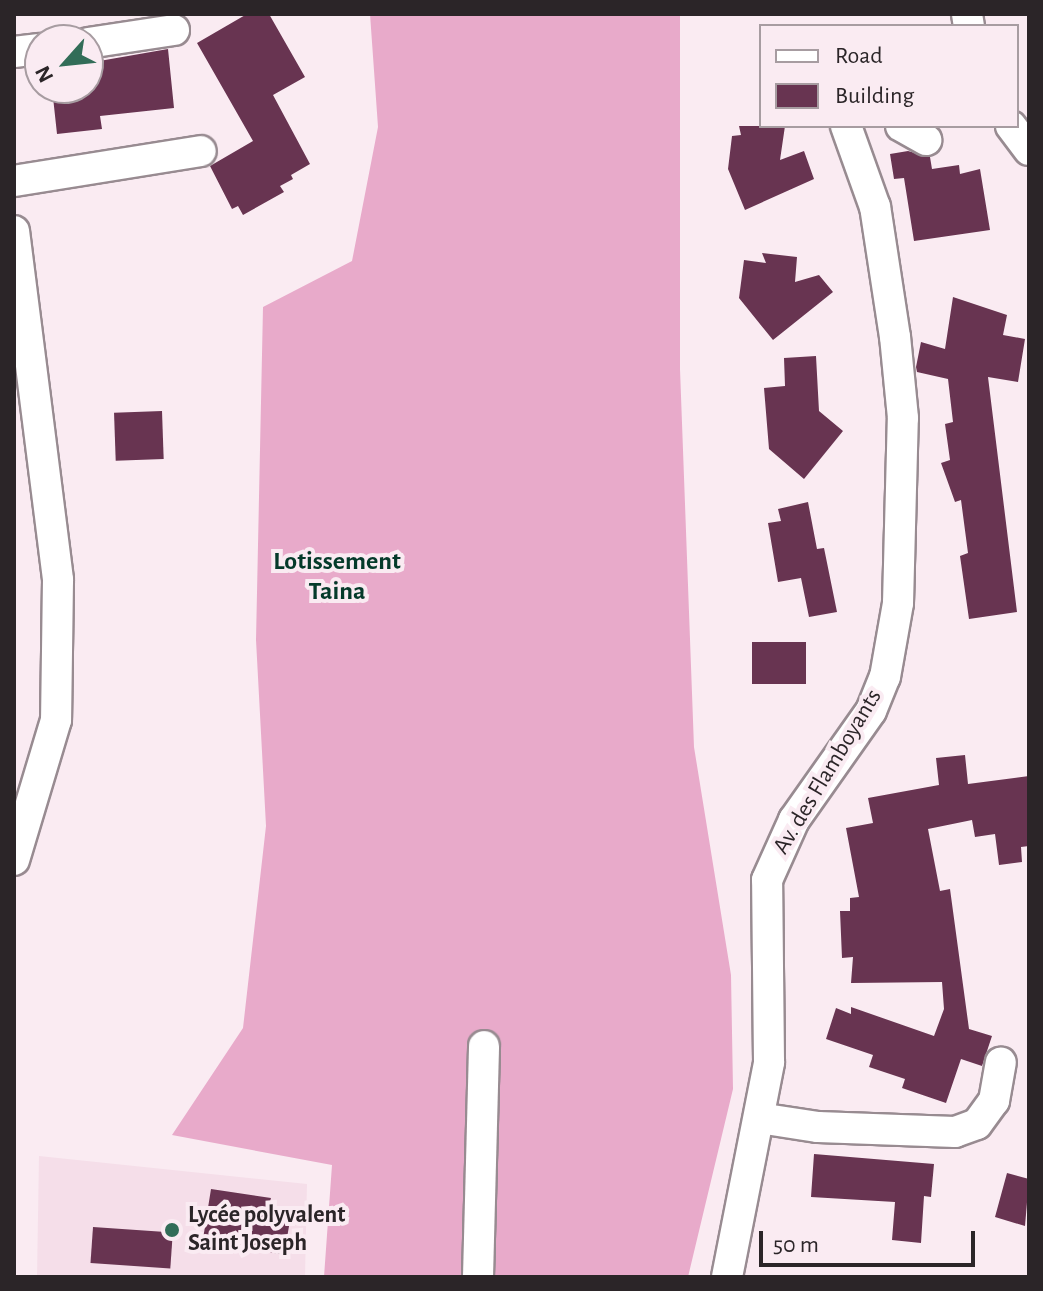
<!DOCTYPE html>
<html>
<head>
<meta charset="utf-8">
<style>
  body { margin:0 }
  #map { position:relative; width:1043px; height:1291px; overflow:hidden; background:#faebf2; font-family:"Alegreya Sans",sans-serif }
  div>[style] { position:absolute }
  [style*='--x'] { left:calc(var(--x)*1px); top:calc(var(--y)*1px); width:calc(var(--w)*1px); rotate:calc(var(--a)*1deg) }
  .built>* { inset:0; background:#f5dee9 }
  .forest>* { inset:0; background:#e8aaca }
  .building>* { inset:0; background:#683451; transform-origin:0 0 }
  .roads { filter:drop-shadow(2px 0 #988b91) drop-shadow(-2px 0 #988b91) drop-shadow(0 2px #988b91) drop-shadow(0 -2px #988b91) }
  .minor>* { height:30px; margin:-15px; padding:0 15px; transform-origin:15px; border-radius:15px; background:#fff }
  .dots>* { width:22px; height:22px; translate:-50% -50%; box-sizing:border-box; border:4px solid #faebf2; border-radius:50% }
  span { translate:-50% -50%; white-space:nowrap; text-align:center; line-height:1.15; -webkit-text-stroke:8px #faebf2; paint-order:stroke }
  .street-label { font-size:24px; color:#2b2528 }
  .poi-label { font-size:24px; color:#2b2528; font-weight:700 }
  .left { translate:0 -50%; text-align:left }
  .neighbourhood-label { font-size:26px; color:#053a2a; font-weight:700 }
  .frame { position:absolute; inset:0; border:16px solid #2b2528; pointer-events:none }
  .legend { position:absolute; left:759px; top:24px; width:260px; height:104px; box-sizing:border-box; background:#faebf2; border:2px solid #a79ca1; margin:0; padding:10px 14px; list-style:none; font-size:24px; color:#2b2528 }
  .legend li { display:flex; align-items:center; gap:16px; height:40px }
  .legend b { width:40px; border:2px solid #a79ca1 }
  .north { position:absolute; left:24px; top:24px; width:80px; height:80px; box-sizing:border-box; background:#faebf2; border:2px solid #a79ca1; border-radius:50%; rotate:243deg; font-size:22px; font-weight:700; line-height:32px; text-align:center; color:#2b2528 }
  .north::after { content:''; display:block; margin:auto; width:28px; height:36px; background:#326d58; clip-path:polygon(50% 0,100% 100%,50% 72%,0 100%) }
  .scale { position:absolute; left:759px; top:1231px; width:216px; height:36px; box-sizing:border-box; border:4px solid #2b2528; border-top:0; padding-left:10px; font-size:24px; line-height:28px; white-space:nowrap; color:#2b2528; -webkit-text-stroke:6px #faebf2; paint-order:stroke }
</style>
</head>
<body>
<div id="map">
  <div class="built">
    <i style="clip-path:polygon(39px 1156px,307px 1184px,305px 1277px,37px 1277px)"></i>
  </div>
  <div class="forest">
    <i style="clip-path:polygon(370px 14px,680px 14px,680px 369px,694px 747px,731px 975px,733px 1089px,688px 1277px,324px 1277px,332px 1165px,172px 1135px,243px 1028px,266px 826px,256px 640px,263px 307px,352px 261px,378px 127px)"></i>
  </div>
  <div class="building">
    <i style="clip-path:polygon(247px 14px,269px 14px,305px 77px,273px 95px,310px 164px,291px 175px,293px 179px,280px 186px,284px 192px,243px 215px,238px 206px,232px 209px,210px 166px,253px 141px,197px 43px)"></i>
    <i style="clip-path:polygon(168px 49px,174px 108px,100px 116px,102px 129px,57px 134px,52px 88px,88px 88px,88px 63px)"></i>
    <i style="clip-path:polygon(739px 126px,785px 126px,780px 160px,804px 151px,814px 179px,745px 210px,728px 169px,732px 136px,741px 135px)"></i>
    <i style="clip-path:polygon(908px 151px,930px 157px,932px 169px,959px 165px,960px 174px,980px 169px,990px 230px,914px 241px,904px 178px,894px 179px,890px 154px)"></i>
    <i style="clip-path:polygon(762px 253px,797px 257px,795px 282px,819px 275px,833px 292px,773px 340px,739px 298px,744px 260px,766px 263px)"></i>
    <i style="clip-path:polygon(953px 297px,1007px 315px,1003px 335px,1025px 339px,1018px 382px,988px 377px,1017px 612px,969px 619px,960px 556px,968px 553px,961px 500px,955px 502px,941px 463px,950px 460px,945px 424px,953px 422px,948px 379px,917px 372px,916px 367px,921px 342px,945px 349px)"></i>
    <i style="clip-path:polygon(816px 356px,819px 411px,843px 431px,804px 479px,769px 449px,764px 388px,785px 386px,784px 358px)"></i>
    <i style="left:162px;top:411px;width:48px;height:48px;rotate:88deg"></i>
    <i style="clip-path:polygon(808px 502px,817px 549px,824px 548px,837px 612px,809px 617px,801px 578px,778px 582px,768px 523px,781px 521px,778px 509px)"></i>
    <i style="left:806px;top:642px;width:42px;height:54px;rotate:90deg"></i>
    <i style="clip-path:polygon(965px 755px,968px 784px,1029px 776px,1029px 846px,1021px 847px,1022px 862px,999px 865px,995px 834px,975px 837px,972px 820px,928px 829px,940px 891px,950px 889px,969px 1029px,992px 1036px,982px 1066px,961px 1059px,946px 1103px,902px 1088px,905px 1079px,869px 1067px,873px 1055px,826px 1039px,836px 1008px,851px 1014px,851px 1007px,934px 1036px,944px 1009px,942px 982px,851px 983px,853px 957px,842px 958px,840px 911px,850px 911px,850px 898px,859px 897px,846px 828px,873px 823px,868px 798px,939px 785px,936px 758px)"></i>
    <i style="clip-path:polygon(814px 1154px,934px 1164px,931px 1197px,924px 1196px,921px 1243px,892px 1240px,895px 1202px,811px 1197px)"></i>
    <i style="clip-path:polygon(1007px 1173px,1029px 1179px,1025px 1226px,995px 1217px)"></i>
    <i style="clip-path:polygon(211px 1189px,271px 1198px,269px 1205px,292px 1209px,284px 1255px,203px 1239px)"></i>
    <i style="left:93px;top:1227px;width:80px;height:36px;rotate:4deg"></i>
  </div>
  <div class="roads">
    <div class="minor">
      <i style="--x:967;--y:14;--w:12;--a:81"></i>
      <i style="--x:88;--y:43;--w:87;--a:-8.6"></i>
      <i style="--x:14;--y:52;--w:26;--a:-7"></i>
      <i style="--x:901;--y:126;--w:29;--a:29"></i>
      <i style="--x:1011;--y:126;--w:30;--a:53"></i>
      <i style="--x:14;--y:181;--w:189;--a:-9.1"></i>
      <i style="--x:14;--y:231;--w:352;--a:82.8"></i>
      <i style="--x:58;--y:580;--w:140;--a:90.8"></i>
      <i style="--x:56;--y:720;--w:146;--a:106.7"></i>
      <i style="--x:759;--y:1118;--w:60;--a:8.7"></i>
      <i style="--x:818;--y:1127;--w:137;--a:2.1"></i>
      <i style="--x:955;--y:1132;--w:23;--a:-20"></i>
      <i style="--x:977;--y:1124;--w:29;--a:-54"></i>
      <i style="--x:994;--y:1101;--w:39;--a:-80"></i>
      <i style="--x:478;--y:1277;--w:231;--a:-88.5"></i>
      <i style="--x:727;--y:1277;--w:219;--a:-78.9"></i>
      <i style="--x:769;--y:1062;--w:182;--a:-90.6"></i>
      <i style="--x:767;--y:880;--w:66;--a:-65.8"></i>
      <i style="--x:794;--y:820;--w:133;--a:-54.8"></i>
      <i style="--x:871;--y:711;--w:37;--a:-68"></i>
      <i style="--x:885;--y:677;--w:75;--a:-80"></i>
      <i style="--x:898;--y:603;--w:185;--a:-88.5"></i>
      <i style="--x:903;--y:418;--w:81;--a:-95.6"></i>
      <i style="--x:895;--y:337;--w:132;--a:-98.7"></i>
      <i style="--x:875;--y:207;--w:86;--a:-109.7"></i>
    </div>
  </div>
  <div class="dots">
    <i style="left:172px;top:1230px;background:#326d58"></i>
  </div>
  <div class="street-label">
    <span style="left:828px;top:772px;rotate:-59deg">Av. des Flamboyants</span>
  </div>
  <div class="poi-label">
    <span class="left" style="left:188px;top:1230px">Lycée polyvalent<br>Saint Joseph</span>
  </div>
  <div class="neighbourhood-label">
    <span style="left:337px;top:577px">Lotissement<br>Taina</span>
  </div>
  <div class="frame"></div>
  <ul class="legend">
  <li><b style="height:10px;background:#fff"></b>Road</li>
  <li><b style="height:22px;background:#683451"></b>Building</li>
  </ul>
  <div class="north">N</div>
  <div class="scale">50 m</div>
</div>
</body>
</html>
